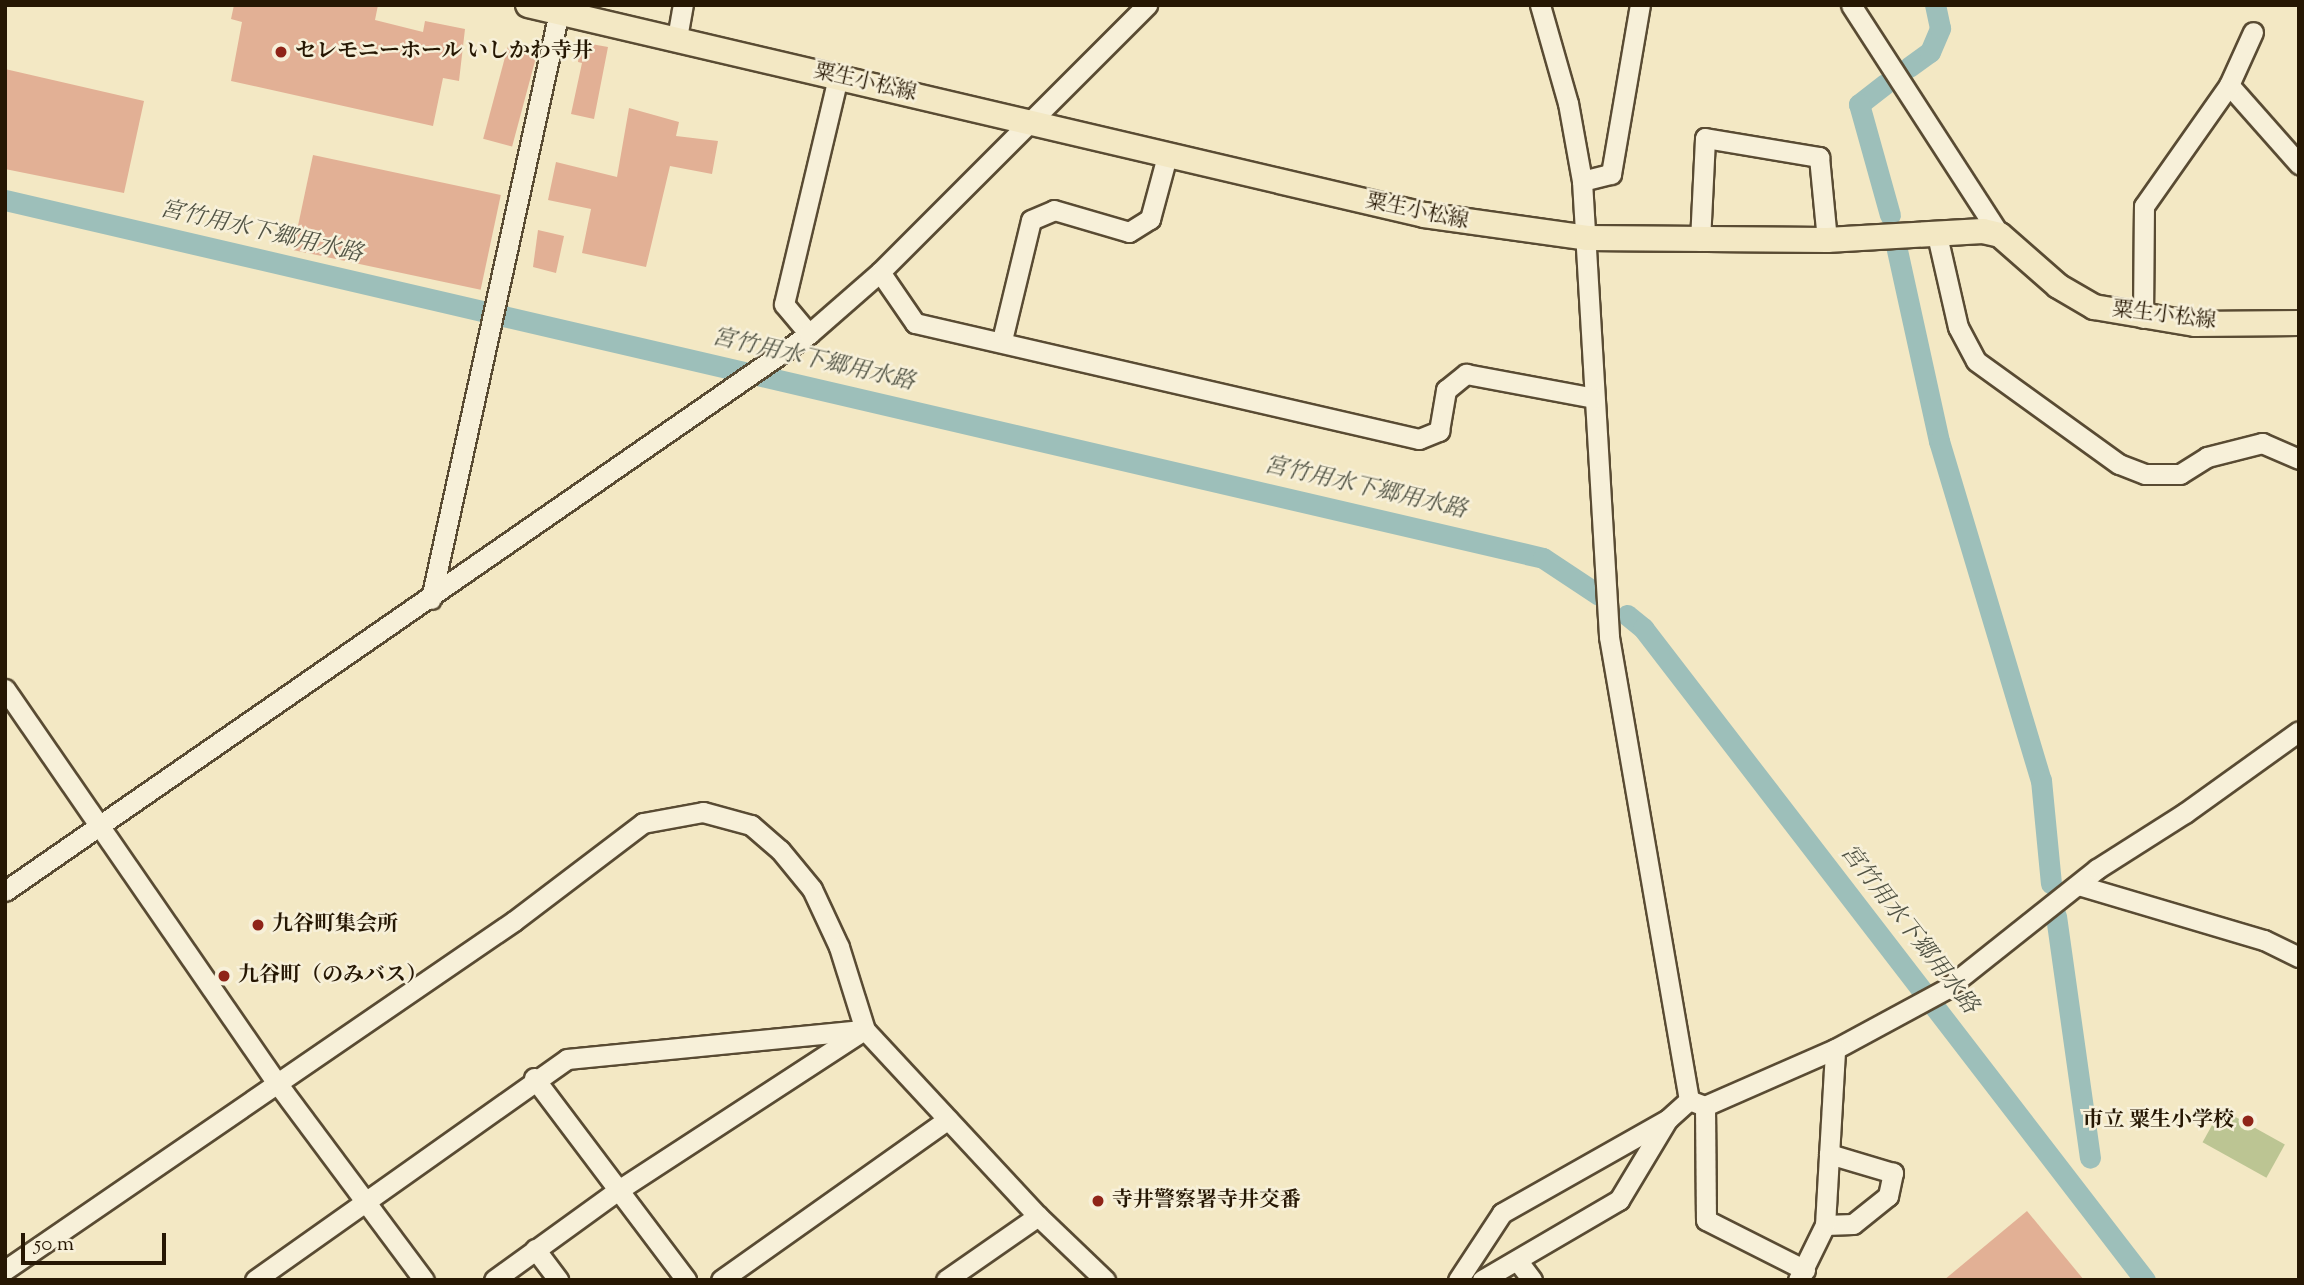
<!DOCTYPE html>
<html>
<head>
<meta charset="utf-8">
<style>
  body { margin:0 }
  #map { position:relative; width:2304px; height:1285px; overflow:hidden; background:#f3e8c4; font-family:"Sorts Mill Goudy","Noto Serif JP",serif }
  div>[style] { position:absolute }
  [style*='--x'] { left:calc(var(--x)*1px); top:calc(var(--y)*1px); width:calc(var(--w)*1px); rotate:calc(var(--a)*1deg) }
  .green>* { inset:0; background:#bcc593; transform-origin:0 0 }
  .canal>* { height:21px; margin:-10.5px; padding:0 10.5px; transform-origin:10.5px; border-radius:10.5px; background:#9dbfba }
  .building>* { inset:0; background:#e2b095; transform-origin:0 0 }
  .roads { filter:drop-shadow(2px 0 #594b33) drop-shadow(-2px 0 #594b33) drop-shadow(0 2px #594b33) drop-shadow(0 -2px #594b33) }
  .minor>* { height:19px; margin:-9.5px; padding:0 9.5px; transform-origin:9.5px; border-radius:9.5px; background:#f7f0d9 }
  .major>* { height:24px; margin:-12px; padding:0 12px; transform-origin:12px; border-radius:12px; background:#f3e8c4 }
  .dots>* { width:19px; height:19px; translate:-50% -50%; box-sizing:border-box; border:4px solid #f7f0d9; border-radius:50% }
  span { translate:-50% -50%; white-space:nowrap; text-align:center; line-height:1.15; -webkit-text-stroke:5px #f7f0d9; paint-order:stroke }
  .poi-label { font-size:21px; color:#261703; font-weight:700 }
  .left { translate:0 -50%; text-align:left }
  .right { translate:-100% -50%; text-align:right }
  .street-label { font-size:21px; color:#261703 }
  .water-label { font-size:23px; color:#505243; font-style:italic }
  .frame { position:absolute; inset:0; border:7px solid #261703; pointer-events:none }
  .scale { position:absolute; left:21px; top:1233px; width:145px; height:32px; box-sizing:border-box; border:4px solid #261703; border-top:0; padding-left:9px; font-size:21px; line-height:24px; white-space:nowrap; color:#261703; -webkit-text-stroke:5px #f7f0d9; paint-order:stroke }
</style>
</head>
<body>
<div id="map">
  <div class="green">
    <i style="left:2221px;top:1109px;width:73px;height:38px;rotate:29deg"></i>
  </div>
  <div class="canal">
    <i style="--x:1909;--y:67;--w:26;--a:-36"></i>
    <i style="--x:1930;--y:52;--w:26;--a:-67"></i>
    <i style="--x:1940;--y:28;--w:24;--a:-102"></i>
    <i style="--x:1885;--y:84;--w:33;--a:142"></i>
    <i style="--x:1859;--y:104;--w:115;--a:74.4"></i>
    <i style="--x:5;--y:200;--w:1579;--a:13.1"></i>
    <i style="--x:1543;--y:558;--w:67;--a:33.5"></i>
    <i style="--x:1897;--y:250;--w:196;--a:77.6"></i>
    <i style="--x:1939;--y:441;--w:354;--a:73.3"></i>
    <i style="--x:2041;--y:780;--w:104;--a:84.5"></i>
    <i style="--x:1627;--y:615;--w:21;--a:39"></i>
    <i style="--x:1643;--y:628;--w:823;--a:52.41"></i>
    <i style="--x:2056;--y:916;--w:244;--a:82"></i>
  </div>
  <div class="building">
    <i style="clip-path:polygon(234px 5px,378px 5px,375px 20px,423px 32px,425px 21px,465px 29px,459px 81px,443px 78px,433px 126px,231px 81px,242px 22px,231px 19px)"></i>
    <i style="clip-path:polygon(580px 42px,608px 47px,594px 119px,571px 114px,582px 63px,578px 62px)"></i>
    <i style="left:508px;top:46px;width:30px;height:96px;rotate:15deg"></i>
    <i style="clip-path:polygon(5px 69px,144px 101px,124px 193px,5px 169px)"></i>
    <i style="clip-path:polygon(629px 108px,679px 122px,676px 136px,718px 141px,712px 174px,670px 166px,646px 267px,582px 253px,591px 209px,548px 200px,556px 162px,617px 177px)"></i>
    <i style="left:313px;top:155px;width:192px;height:97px;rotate:12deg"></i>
    <i style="clip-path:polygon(538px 230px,564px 236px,556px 273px,533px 267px)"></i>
    <i style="clip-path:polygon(2027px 1211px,2084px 1280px,1944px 1280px)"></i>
  </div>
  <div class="roads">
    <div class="minor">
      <i style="--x:1540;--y:5;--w:102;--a:74.1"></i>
      <i style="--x:1568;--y:103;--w:79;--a:79.8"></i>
      <i style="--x:1582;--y:181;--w:457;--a:86.6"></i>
      <i style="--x:1609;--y:637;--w:470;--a:80.2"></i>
      <i style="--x:1851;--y:5;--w:274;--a:57.1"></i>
      <i style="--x:677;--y:38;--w:34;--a:-80"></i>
      <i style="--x:2229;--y:85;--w:106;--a:48.5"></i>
      <i style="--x:1582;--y:181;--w:30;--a:-14"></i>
      <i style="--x:1611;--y:174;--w:171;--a:-80.3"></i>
      <i style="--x:1936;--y:231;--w:98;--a:77.1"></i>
      <i style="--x:1958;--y:327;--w:38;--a:62"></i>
      <i style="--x:1976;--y:361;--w:176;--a:35.8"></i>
      <i style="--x:2119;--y:464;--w:28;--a:21"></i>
      <i style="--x:2145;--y:474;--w:35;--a:0"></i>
      <i style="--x:2180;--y:474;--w:32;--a:-32"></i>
      <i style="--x:2207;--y:457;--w:57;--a:-14.3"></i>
      <i style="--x:2262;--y:443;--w:40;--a:23.4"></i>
      <i style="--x:1700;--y:241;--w:103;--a:-87.2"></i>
      <i style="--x:1705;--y:138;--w:116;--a:9.5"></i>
      <i style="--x:1819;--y:157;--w:83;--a:84.5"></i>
      <i style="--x:880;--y:272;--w:62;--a:55.5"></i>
      <i style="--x:915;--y:323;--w:517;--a:12.96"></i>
      <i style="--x:1419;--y:439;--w:22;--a:-22"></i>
      <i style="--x:1439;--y:431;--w:42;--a:-80.3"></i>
      <i style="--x:1446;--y:390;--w:26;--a:-39"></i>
      <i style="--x:1466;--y:374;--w:130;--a:10.6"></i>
      <i style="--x:2143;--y:318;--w:112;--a:-89.5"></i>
      <i style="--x:2144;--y:206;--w:148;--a:-54.9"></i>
      <i style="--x:2229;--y:85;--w:58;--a:-65.6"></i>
      <i style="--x:809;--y:334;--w:39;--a:-130"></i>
      <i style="--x:784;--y:304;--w:233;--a:-76.6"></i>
      <i style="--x:1002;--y:340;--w:123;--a:-76.4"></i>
      <i style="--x:1031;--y:220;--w:25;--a:-23"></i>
      <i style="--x:1054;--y:210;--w:78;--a:16.3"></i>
      <i style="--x:1129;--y:232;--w:25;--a:-32"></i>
      <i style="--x:1150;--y:219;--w:65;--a:-74.9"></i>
      <i style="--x:431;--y:599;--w:601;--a:-77.7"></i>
      <i style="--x:5;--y:689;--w:479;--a:55.4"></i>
      <i style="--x:277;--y:1083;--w:246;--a:53.3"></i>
      <i style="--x:2078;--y:885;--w:194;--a:16.5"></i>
      <i style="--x:2264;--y:940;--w:39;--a:26"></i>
      <i style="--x:5;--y:891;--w:978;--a:-34.71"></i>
      <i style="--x:809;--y:334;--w:94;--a:-41.1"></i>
      <i style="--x:880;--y:272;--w:378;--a:-45"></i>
      <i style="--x:534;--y:1078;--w:253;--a:53"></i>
      <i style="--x:1689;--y:1100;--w:17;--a:21"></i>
      <i style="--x:1705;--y:1106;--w:142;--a:-23.7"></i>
      <i style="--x:1835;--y:1049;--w:126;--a:-28.4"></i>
      <i style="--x:1946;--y:989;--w:193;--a:-38.5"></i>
      <i style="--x:2097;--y:869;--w:104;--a:-32.5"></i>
      <i style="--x:2185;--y:813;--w:140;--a:-35.7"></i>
      <i style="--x:1705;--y:1106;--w:114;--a:89.5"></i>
      <i style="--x:1706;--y:1220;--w:111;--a:26.8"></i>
      <i style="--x:1825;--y:1225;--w:28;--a:-2"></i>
      <i style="--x:1853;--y:1224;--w:45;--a:-38.7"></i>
      <i style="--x:1888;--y:1196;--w:24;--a:-78"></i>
      <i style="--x:1893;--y:1173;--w:67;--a:-163.5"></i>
      <i style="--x:535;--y:1249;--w:39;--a:53"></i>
      <i style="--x:1517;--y:1260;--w:25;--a:53"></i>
      <i style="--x:5;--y:1270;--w:617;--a:-34.44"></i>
      <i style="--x:514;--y:921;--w:162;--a:-37.2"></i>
      <i style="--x:643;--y:823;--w:61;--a:-10.4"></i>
      <i style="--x:703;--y:812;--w:50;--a:15.2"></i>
      <i style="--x:751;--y:825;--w:38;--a:41"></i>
      <i style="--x:780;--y:850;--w:50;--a:50.6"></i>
      <i style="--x:812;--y:889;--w:64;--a:65"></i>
      <i style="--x:839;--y:947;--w:87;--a:72.6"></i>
      <i style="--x:865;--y:1030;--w:254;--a:47.1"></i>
      <i style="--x:1038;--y:1216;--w:93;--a:43.7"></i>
      <i style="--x:255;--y:1280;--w:382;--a:-35.3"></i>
      <i style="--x:567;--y:1059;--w:299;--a:-5.6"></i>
      <i style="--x:494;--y:1280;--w:152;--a:-35.9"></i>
      <i style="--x:617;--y:1191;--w:291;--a:-33.1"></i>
      <i style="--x:721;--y:1280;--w:278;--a:-35.3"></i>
      <i style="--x:946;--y:1280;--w:112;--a:-34.8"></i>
      <i style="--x:1458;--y:1280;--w:80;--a:-56.7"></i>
      <i style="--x:1502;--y:1213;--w:191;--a:-29.5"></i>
      <i style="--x:1668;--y:1119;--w:28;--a:-42"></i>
      <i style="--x:1482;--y:1280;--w:159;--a:-30.3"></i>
      <i style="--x:1619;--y:1200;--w:93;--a:-59"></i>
      <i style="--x:1798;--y:1280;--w:61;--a:-63.9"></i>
      <i style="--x:1825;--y:1225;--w:176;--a:-86.7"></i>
    </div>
    <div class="major">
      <i style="--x:528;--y:5;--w:920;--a:13.19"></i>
      <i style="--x:1424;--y:215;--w:165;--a:8"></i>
      <i style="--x:1587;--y:238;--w:240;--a:0.5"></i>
      <i style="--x:1827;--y:240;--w:156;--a:-3.3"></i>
      <i style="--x:1983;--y:231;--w:17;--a:13"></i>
      <i style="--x:2000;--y:235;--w:77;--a:41.3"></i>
      <i style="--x:2058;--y:286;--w:42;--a:30.3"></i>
      <i style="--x:2094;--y:307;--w:102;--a:9.6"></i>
      <i style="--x:2195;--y:324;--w:104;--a:-0.6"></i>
    </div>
  </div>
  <div class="dots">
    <i style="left:281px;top:52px;background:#8f2418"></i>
    <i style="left:258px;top:925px;background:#8f2418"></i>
    <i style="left:224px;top:976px;background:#8f2418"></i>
    <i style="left:2248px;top:1121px;background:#8f2418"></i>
    <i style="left:1098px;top:1201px;background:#8f2418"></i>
  </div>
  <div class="poi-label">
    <span class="left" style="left:295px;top:52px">セレモニーホール いしかわ寺井</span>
    <span class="left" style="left:272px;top:925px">九谷町集会所</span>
    <span class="left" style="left:238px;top:976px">九谷町（のみバス）</span>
    <span class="right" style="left:2234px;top:1121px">市立 粟生小学校</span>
    <span class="left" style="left:1112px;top:1201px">寺井警察署寺井交番</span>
  </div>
  <div class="street-label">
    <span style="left:865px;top:83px;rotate:13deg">粟生小松線</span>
    <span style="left:1417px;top:212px;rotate:12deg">粟生小松線</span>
    <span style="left:2164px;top:316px;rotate:7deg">粟生小松線</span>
  </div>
  <div class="water-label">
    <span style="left:261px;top:233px;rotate:13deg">宮竹用水下郷用水路</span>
    <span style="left:813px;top:361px;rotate:13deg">宮竹用水下郷用水路</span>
    <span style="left:1365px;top:489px;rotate:13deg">宮竹用水下郷用水路</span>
    <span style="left:1908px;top:930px;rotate:52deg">宮竹用水下郷用水路</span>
  </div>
  <div class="frame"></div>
  <div class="scale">50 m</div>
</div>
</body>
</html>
